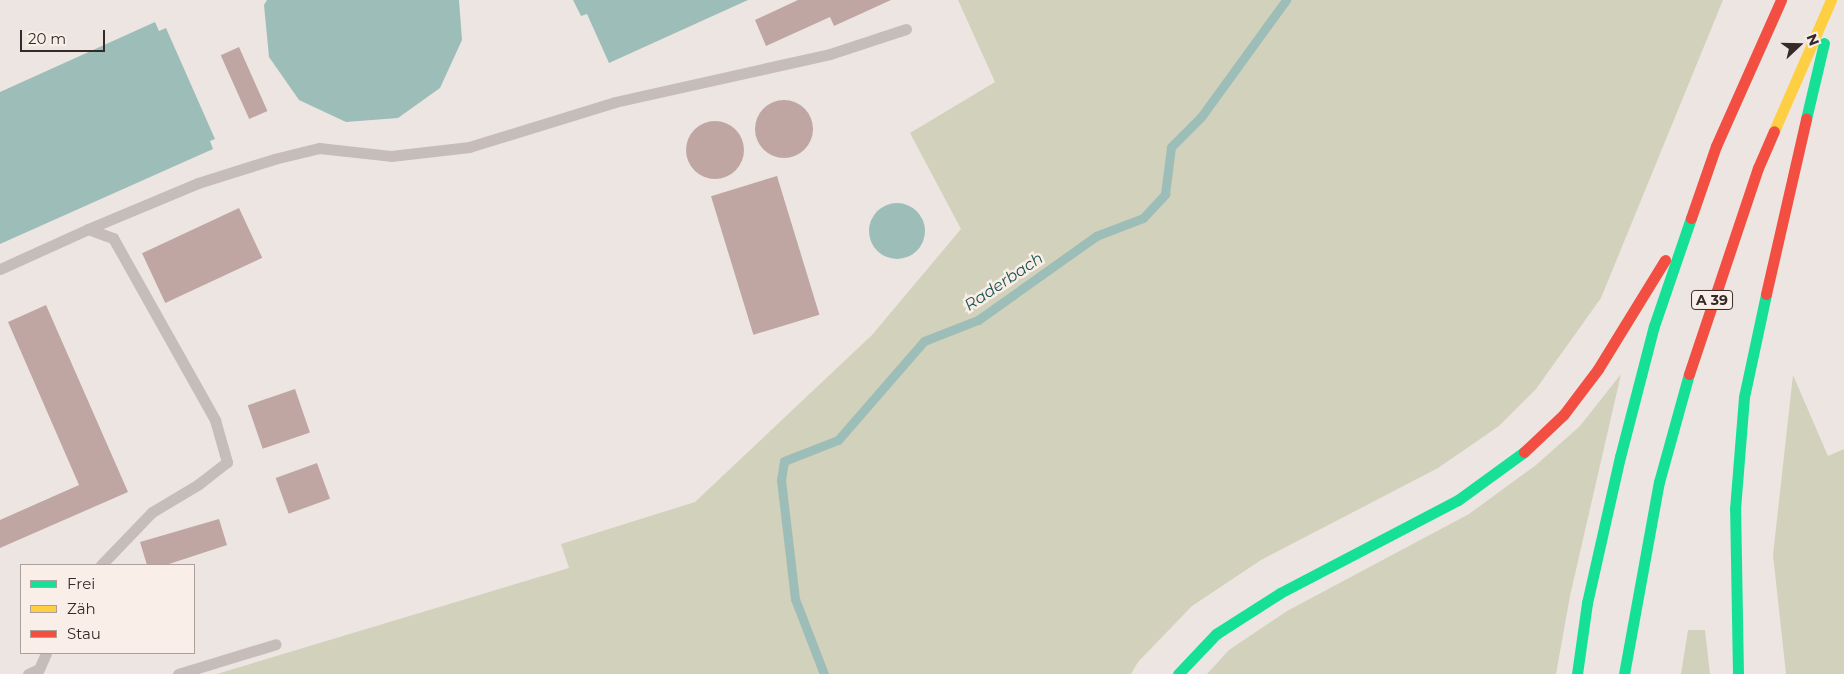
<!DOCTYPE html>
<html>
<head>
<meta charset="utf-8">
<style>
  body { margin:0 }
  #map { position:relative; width:1844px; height:674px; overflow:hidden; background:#ede5e1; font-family:Montserrat,sans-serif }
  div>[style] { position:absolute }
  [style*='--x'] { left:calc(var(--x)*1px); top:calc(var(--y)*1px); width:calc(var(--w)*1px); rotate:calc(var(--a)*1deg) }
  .green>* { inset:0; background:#d2d1bb }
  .water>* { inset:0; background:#9dbeb8 }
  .round { border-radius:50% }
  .stream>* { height:9px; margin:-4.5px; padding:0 4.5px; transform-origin:4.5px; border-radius:4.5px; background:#9dbeb8 }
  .building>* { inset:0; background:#c0a6a3; transform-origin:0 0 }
  .lane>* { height:11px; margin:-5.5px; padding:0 5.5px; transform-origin:5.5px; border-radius:5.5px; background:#c6bdba }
  .fast>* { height:11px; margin:-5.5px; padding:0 5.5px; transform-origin:5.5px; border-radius:5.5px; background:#16e098 }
  .slow>* { height:11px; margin:-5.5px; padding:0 5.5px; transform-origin:5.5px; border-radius:5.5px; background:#ffcf43 }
  .jam>* { height:11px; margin:-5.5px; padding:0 5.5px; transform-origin:5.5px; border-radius:5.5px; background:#f24e42 }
  span { translate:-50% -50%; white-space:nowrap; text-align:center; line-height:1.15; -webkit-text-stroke:5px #f9eee8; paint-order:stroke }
  .shield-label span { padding:1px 4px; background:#f9eee8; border:1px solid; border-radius:4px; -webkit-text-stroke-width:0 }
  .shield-label { font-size:14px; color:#362a28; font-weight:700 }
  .water-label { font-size:16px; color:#1e5751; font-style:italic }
  .legend { position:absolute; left:20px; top:564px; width:175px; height:90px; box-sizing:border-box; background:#f9eee8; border:1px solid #aba09b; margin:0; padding:6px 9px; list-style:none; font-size:15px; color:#362a28 }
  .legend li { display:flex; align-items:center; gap:10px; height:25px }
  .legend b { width:25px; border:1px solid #aba09b }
  .north { position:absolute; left:1774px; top:20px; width:50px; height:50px; -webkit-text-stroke:4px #f9eee8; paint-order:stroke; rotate:69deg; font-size:14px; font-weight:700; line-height:20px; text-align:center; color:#362a28 }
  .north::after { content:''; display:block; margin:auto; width:18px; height:22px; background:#362a28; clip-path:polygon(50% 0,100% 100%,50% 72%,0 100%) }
  .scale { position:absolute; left:20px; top:30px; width:85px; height:22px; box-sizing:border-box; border:2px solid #362a28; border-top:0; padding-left:6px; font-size:15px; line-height:18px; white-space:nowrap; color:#362a28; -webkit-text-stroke:4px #f9eee8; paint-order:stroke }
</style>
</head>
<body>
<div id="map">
  <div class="green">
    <i style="clip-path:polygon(958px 0,1723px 0,1601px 298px,1536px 389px,1499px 426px,1438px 468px,1261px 560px,1192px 606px,1138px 662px,1131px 674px,217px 674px,569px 568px,561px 544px,695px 502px,872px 335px,961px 229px,910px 133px,995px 82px)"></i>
    <i style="clip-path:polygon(1621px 374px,1570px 596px,1556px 674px,1207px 674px,1229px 650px,1287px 611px,1469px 514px,1536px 465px,1580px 426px)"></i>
    <i style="clip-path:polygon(1793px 375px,1828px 456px,1844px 449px,1844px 674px,1786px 674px,1773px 555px)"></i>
    <i style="clip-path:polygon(1688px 630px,1705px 630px,1710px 674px,1681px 674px)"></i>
  </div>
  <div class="water">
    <i style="clip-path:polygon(267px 0,459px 0,462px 40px,440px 88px,398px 118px,346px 122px,299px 100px,269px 57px,264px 5px)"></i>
    <i style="clip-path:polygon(573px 0,748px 0,609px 63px,587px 14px,581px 16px)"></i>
    <i style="clip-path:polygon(155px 22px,159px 31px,166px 28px,215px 139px,210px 141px,213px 149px,0 244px,0 92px)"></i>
    <i class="round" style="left:869px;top:203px;width:56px;height:56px"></i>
  </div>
  <div class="stream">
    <i style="--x:824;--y:674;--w:80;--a:-111.1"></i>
    <i style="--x:795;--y:599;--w:120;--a:-96.7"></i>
    <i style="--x:781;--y:480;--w:19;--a:-81"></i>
    <i style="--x:784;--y:461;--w:58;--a:-21.3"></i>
    <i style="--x:838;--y:440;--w:131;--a:-49"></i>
    <i style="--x:924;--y:341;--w:58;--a:-21.3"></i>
    <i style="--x:978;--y:320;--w:145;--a:-35.4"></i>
    <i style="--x:1096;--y:236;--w:50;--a:-21"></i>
    <i style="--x:1143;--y:218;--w:33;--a:-47"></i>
    <i style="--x:1165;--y:194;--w:47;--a:-82.7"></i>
    <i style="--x:1171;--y:147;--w:42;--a:-45"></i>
    <i style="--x:1201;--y:117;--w:145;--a:-54"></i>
  </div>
  <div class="building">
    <i style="clip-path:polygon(798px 0,891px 0,834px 26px,830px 17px,766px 46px,755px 20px)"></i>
    <i style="left:239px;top:47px;width:70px;height:20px;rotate:66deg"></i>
    <i class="round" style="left:755px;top:100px;width:58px;height:58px"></i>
    <i class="round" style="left:686px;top:121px;width:58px;height:58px"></i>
    <i style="left:777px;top:176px;width:145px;height:69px;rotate:73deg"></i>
    <i style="left:239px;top:208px;width:55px;height:107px;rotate:65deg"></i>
    <i style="clip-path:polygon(46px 305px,128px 492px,0 548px,0 520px,79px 485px,8px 322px)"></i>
    <i style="left:295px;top:389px;width:46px;height:50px;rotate:71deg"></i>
    <i style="left:317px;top:463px;width:38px;height:44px;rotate:70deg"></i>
    <i style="clip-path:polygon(219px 519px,227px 545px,166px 565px,147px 565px,140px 542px)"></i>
  </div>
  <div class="lane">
    <i style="--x:88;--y:229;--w:119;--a:-22.7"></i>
    <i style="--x:198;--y:183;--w:80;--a:-17.5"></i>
    <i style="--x:274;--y:159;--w:46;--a:-13.7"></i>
    <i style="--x:319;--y:148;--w:72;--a:6.3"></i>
    <i style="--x:391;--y:156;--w:79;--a:-6.6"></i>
    <i style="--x:469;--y:147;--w:153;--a:-17.1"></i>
    <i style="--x:615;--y:102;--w:220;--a:-12.6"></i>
    <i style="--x:830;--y:54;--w:80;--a:-18.2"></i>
    <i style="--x:0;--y:269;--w:97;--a:-24.4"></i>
    <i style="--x:88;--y:229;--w:27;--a:20"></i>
    <i style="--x:113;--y:238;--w:209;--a:60.7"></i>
    <i style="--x:215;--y:420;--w:44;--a:74.1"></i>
    <i style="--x:227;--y:462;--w:36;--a:142"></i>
    <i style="--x:199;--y:484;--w:55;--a:149.2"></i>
    <i style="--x:152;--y:512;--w:74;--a:133.9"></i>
    <i style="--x:28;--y:674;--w:12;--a:-24"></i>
    <i style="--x:39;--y:669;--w:17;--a:-66"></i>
    <i style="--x:178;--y:674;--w:102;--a:-17"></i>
  </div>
  <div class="fast">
    <i style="--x:1806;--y:119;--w:78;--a:-76.7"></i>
    <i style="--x:1178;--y:674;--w:55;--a:-46.5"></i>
    <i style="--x:1216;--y:634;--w:76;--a:-32.6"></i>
    <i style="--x:1280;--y:593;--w:201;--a:-27.6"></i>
    <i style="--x:1458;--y:500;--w:82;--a:-36"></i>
    <i style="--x:1577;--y:674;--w:72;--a:-82"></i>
    <i style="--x:1587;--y:603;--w:150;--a:-77.3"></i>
    <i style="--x:1620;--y:457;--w:135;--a:-75.5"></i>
    <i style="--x:1654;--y:326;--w:114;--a:-71.1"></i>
    <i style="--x:1624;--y:674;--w:195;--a:-79.7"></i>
    <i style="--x:1659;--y:482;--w:112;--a:-74.5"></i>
    <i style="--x:1738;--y:674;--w:165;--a:-91"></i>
    <i style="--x:1735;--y:509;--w:112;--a:-85.4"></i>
    <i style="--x:1744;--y:397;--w:105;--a:-77.9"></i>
  </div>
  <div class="slow">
    <i style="--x:1774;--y:131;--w:143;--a:-66.5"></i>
  </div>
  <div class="jam">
    <i style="--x:1691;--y:218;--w:76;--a:-70.9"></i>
    <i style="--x:1716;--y:146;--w:160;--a:-66"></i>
    <i style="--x:1766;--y:294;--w:180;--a:-77.1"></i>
    <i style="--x:1689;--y:374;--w:217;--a:-71.5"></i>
    <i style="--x:1758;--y:168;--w:40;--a:-66.6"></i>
    <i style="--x:1524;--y:452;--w:55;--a:-43.5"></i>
    <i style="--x:1564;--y:414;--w:56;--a:-52.9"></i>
    <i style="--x:1598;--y:369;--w:128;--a:-58.4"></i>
  </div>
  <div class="shield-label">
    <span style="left:1712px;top:300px">A 39</span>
  </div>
  <div class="water-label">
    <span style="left:1004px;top:282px;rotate:-34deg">Raderbach</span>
  </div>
  <ul class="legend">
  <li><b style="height:6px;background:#16e098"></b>Frei</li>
  <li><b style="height:6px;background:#ffcf43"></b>Zäh</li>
  <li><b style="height:6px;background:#f24e42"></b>Stau</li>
  </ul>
  <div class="north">N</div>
  <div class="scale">20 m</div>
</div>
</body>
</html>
